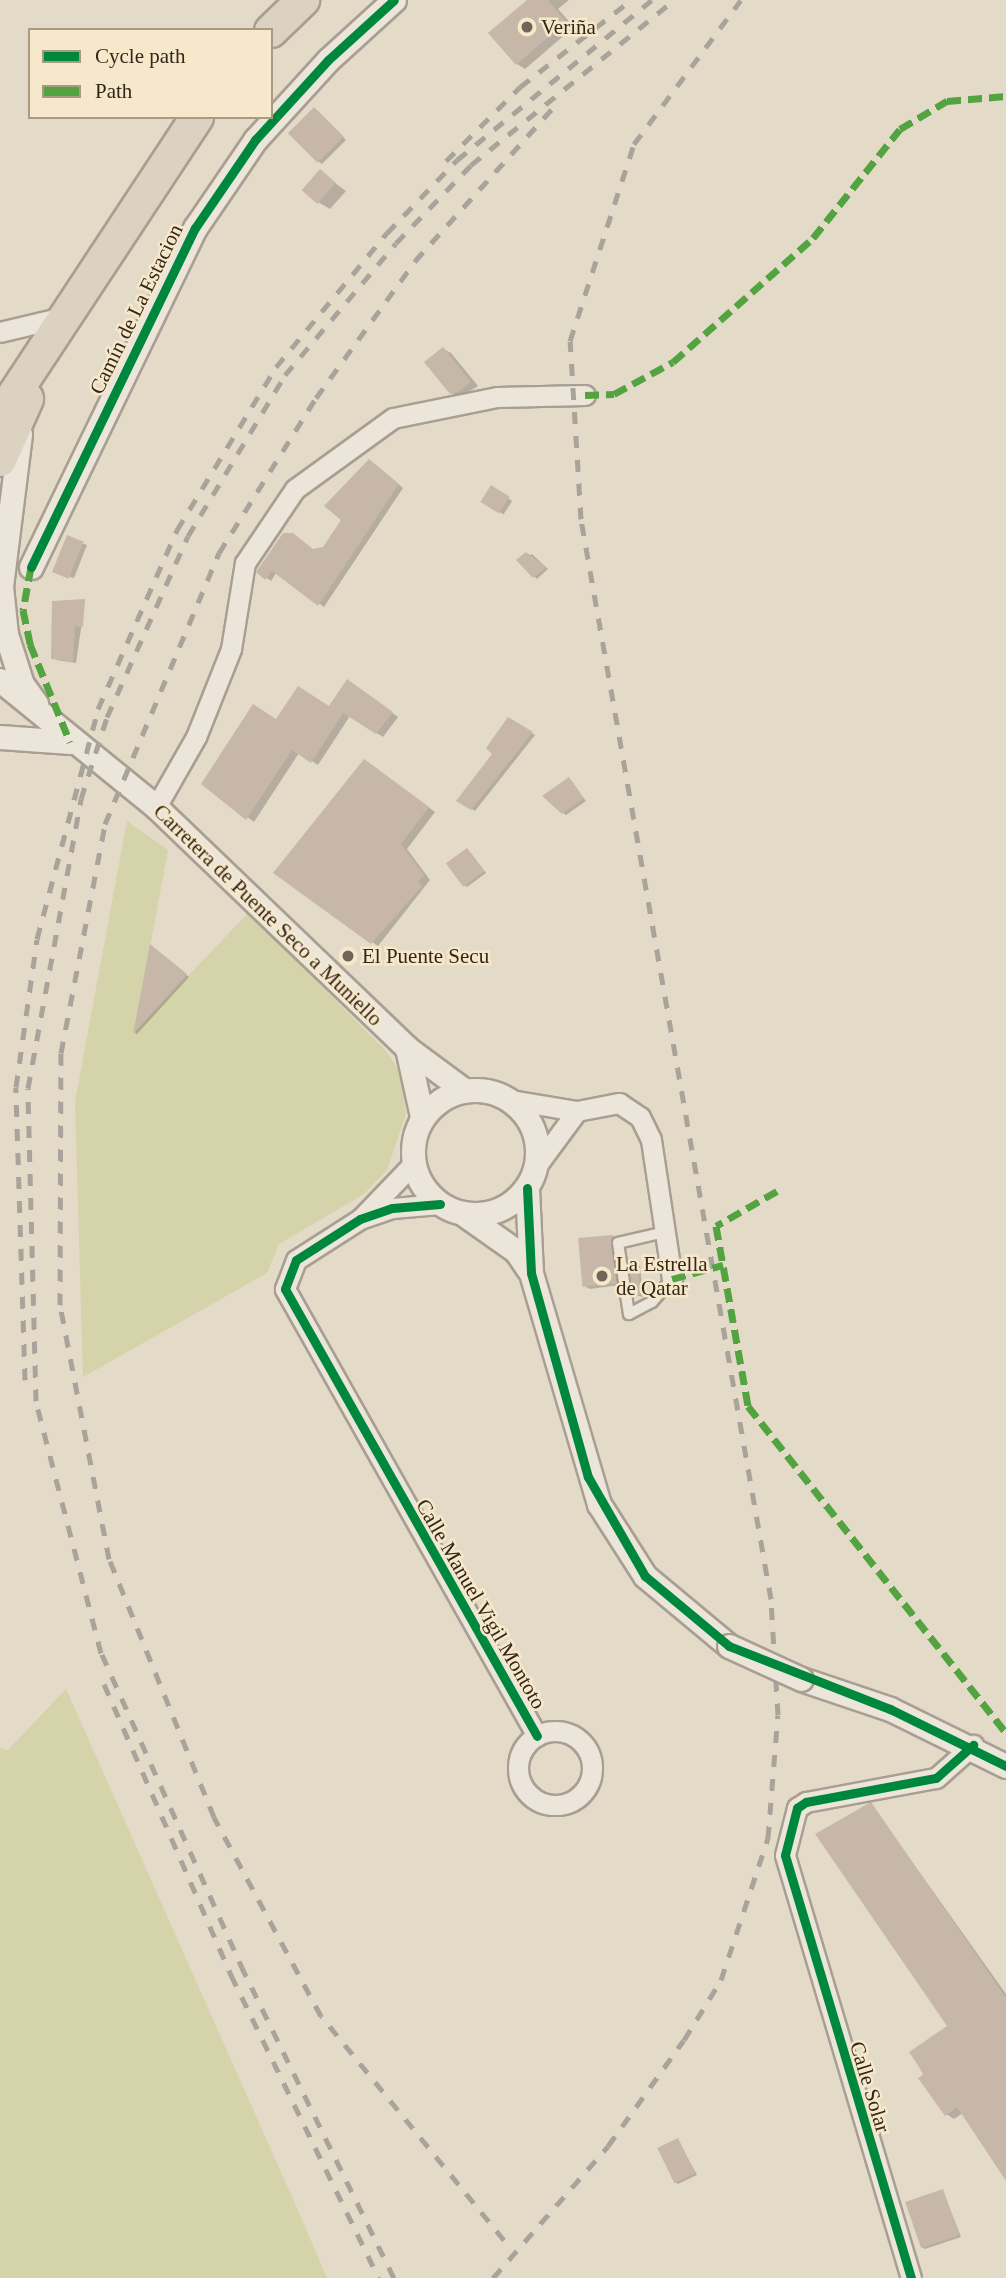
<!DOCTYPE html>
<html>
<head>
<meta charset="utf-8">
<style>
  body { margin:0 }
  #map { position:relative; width:1006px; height:2278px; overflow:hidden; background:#e3dac8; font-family:Georgia,serif }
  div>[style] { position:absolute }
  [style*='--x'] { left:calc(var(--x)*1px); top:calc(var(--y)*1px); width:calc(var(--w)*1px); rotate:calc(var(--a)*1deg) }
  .green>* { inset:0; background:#d5d3a9 }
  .shadow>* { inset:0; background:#0003; transform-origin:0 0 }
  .building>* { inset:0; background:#c7b7a9; transform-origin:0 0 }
  .roads { filter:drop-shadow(2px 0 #a89f92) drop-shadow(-2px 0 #a89f92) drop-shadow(0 2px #a89f92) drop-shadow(0 -2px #a89f92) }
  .service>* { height:10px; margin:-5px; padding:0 5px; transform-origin:5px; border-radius:5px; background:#ebe5da }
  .minor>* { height:19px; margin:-9.5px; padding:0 9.5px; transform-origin:9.5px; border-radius:9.5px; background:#ebe5da }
  .minor>.ring { margin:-9.5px; padding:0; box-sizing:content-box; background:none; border:19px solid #ebe5da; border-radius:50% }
  .tertiary>* { height:23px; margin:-11.5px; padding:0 11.5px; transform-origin:11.5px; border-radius:11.5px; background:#ebe5da }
  .tertiary>.ring { margin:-11.5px; padding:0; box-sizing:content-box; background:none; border:23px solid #ebe5da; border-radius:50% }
  .trunk>* { height:32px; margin:-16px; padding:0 16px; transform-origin:16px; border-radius:16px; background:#dcd2c2 }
  .rail>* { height:5px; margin-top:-2.5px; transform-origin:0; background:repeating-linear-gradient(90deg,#a9a49b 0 12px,transparent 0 24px) }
  .bridges { filter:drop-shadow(2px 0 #a89f92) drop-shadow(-2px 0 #a89f92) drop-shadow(0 2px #a89f92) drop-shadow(0 -2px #a89f92) }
  .tertiary-bridge>* { height:23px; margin:-11.5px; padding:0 11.5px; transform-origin:11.5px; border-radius:11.5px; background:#ebe5da }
  .quiet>* { height:7px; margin-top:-3.5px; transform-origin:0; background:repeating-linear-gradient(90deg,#53a340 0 14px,transparent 0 21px) }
  .cycleway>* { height:9px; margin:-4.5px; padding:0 4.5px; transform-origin:4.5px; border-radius:4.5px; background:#00873e }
  .dots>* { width:19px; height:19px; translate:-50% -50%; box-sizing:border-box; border:4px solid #f6e8cb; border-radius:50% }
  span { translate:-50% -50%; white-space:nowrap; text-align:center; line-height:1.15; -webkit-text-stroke:5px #f6e8cb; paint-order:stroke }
  .poi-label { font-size:21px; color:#35261a }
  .left { translate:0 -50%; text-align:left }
  .street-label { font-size:21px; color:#35261a }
  .legend { position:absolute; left:28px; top:28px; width:245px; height:91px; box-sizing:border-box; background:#f6e8cb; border:2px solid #a99a84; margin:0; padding:9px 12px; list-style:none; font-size:21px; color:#35261a }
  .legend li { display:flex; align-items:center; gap:14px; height:35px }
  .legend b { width:35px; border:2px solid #a99a84 }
</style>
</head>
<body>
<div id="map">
  <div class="green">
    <i style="clip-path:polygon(127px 821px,168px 850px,134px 1033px,248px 913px,385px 1050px,400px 1072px,406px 1114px,387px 1170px,364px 1194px,279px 1244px,267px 1273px,83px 1377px,75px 1102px)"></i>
    <i style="clip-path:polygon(66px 1689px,293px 2199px,327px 2278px,0 2278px,0 1748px,8px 1750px)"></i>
  </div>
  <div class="shadow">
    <i style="clip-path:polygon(529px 0,569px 0,558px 9px,574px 27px,525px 69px,517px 64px)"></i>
    <i style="clip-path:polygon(318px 111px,346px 140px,322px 164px,319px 162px)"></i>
    <i style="clip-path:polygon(320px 172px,346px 191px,330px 209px,318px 202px)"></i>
    <i style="clip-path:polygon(443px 349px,451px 353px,478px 386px,460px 397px,452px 393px)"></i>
    <i style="clip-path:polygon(374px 464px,403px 488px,324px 607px,277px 572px,271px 581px,258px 572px,324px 549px)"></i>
    <i style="left:492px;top:488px;width:24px;height:16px;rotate:33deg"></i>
    <i style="clip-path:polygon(68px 538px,87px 545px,74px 578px,58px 574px)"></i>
    <i style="clip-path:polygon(532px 554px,548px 569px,537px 579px,519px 561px)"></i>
    <i style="clip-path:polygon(85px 601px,76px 663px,56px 660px,54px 603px)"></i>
    <i style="clip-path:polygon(354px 685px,398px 717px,383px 737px,350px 716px,318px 765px,299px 753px,254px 822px,203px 784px,277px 721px,329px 708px)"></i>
    <i style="clip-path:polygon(509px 719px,535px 735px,475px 811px,459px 801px,495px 753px)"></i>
    <i style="clip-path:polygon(372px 765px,435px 812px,407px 849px,430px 880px,378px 946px,372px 942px)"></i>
    <i style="clip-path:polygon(569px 779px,586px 801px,566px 815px,563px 813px)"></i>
    <i style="clip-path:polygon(470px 852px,486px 873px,467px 887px,464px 885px)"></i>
    <i style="clip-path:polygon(151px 947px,189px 977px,137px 1034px,135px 1033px)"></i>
    <i style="clip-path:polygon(613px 1237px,620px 1285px,590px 1289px,586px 1287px)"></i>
    <i style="clip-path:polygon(636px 1264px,640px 1266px,643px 1297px,635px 1295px)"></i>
    <i style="clip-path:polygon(871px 1804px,1006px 1994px,1006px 2172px,963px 2113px,954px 2119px,946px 2114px,911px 2053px,950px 2026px)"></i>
    <i style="clip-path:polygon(678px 2140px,697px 2175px,678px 2184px,675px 2182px)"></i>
    <i style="clip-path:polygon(943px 2191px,961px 2237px,925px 2249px,922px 2247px)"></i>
  </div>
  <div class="building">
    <i style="clip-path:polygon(527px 0,548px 0,566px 22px,516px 65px,488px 33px)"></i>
    <i style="left:314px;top:107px;width:42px;height:37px;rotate:45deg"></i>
    <i style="left:320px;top:169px;width:21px;height:28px;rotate:41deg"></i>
    <i style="clip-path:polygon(443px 347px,471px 382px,458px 392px,450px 394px,424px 362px)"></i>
    <i style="clip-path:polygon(369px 459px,399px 484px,318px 606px,272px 571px,265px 580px,256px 572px,283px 533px,293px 533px,313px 549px,323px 547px,341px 520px,324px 506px)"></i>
    <i style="left:491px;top:485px;width:22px;height:20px;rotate:32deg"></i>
    <i style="left:67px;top:535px;width:18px;height:40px;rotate:22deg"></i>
    <i style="clip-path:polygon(526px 552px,546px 567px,533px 578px,516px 560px)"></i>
    <i style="clip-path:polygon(85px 599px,83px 627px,75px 626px,73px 662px,51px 659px,52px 601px)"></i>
    <i style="clip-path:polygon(347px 679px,393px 712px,376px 734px,343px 713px,311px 763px,292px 750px,246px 820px,201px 784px,253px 704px,276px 719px,298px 686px,329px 706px)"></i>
    <i style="clip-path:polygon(508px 717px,533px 732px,471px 810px,456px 801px,492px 754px,486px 748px)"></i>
    <i style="clip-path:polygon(364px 759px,429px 807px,401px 844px,424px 875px,418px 881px,422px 886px,371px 944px,273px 873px)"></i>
    <i style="clip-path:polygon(569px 777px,584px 798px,562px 814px,542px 796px)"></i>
    <i style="left:467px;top:848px;width:29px;height:26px;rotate:54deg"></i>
    <i style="clip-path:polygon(150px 944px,187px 974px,133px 1034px,141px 992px)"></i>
    <i style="left:613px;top:1235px;width:49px;height:35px;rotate:85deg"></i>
    <i style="left:637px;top:1262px;width:33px;height:8px;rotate:83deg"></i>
    <i style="clip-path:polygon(871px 1802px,1006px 1998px,1006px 2181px,957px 2107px,945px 2116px,918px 2078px,924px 2074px,909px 2052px,947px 2026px,815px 1834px)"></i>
    <i style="left:678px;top:2138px;width:39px;height:23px;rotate:64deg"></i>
    <i style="left:943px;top:2189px;width:49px;height:40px;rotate:71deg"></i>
  </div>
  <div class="roads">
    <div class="service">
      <i style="--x:665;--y:1232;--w:48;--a:166.8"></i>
      <i style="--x:618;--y:1243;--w:72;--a:81.2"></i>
      <i style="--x:629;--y:1314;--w:26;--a:-28"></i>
      <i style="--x:652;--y:1302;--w:30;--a:-49"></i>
    </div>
    <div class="minor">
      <i style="--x:0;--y:332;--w:69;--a:-13.4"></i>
      <i style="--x:156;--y:807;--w:81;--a:-60.3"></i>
      <i style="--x:196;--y:737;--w:95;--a:-68.3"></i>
      <i style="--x:231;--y:649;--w:87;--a:-80.8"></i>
      <i style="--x:245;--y:563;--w:89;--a:-56"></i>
      <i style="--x:295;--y:489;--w:121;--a:-35.9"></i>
      <i style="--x:393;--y:418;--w:106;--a:-11.4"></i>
      <i style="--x:497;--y:397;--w:88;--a:-1.3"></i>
      <i style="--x:511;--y:1100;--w:67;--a:9.5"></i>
      <i style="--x:537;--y:1165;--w:67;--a:-53.5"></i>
      <i style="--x:577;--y:1111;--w:43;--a:-10.8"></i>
      <i style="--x:619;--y:1103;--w:25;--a:34"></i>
      <i style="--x:640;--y:1117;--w:25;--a:64"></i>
      <i style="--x:651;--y:1140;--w:141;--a:81.4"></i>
      <i style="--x:440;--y:1204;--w:48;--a:175.2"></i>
      <i style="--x:392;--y:1208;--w:34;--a:161"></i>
      <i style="--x:360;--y:1219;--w:76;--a:147.4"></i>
      <i style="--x:296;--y:1260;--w:31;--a:111"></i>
      <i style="--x:285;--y:1289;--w:513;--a:60.59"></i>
      <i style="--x:361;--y:1218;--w:76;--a:-46.1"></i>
      <i class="ring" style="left:518px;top:1731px;width:55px;height:55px"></i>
      <i style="--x:911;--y:2278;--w:441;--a:-106.6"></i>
      <i style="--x:785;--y:1855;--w:49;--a:-75.7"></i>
      <i style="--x:797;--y:1808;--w:11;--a:-34"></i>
      <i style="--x:806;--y:1802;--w:132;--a:-10.5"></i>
      <i style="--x:936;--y:1778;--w:50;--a:-41.7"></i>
    </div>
    <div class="tertiary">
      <i style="--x:20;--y:434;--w:153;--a:97.1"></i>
      <i style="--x:1;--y:586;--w:48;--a:84.1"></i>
      <i style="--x:6;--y:634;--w:52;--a:72.3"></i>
      <i style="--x:22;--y:684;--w:24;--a:54"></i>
      <i style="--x:31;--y:567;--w:377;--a:-64.2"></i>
      <i style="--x:195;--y:228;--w:107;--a:-55.7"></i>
      <i style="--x:255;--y:140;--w:108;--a:-47.6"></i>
      <i style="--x:328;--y:60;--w:89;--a:-42.3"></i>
      <i style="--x:0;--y:680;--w:201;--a:39.1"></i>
      <i style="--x:156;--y:807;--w:348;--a:43.8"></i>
      <i style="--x:407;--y:1048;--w:71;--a:36.4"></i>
      <i style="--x:0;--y:737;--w:70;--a:4.1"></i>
      <i style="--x:407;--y:1048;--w:71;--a:77.7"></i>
      <i class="ring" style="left:413px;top:1090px;width:101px;height:101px"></i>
      <i style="--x:527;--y:1188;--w:85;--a:87.3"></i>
      <i style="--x:531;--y:1273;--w:241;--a:73.6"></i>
      <i style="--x:599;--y:1504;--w:85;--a:57.4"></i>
      <i style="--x:645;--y:1576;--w:109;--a:39.8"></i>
      <i style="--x:465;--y:1215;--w:62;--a:35.2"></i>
      <i style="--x:516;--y:1251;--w:22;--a:56"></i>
      <i style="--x:801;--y:1679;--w:94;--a:18.6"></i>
      <i style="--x:890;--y:1709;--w:129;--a:26.2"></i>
    </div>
    <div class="trunk">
      <i style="--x:271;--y:31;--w:45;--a:-44.1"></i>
      <i style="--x:0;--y:416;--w:358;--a:-56.6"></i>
      <i style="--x:0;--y:460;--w:67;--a:-66.1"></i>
    </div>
  </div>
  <div class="rail">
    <i style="--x:446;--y:161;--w:105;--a:-45"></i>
    <i style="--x:520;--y:87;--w:141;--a:-38.1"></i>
    <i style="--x:25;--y:1380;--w:293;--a:-91.8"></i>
    <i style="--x:16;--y:1087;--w:149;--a:-81.9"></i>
    <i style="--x:37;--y:939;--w:238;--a:-75.1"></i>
    <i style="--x:98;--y:709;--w:196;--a:-66.2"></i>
    <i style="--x:177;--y:530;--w:191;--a:-58.7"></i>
    <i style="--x:276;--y:367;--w:174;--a:-50.4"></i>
    <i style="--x:387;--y:233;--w:101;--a:-46.2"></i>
    <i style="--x:457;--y:160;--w:252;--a:-39.4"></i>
    <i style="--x:104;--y:1684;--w:318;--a:66.4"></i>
    <i style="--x:231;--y:1975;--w:337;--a:64"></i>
    <i style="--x:504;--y:2240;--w:289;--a:-129.2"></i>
    <i style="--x:321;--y:2016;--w:226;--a:-118.3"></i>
    <i style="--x:214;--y:1817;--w:279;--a:-112.1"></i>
    <i style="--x:109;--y:1559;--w:259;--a:-100.9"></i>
    <i style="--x:60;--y:1305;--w:252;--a:-89.8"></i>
    <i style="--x:61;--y:1053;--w:233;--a:-79.1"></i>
    <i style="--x:105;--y:824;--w:294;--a:-67.2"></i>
    <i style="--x:219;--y:553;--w:183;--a:-58"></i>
    <i style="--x:316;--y:398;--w:169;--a:-54.1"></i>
    <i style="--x:415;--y:261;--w:214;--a:-48"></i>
    <i style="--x:394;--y:2278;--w:341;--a:-116.1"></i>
    <i style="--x:244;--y:1972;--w:350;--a:-114.1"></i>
    <i style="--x:101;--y:1653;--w:260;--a:-104.5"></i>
    <i style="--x:36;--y:1401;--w:313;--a:-91.5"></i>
    <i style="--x:28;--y:1088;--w:294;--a:-79.6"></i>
    <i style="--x:81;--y:799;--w:86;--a:-72.4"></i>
    <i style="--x:107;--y:717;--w:198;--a:-65.9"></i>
    <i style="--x:188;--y:536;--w:188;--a:-58.9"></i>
    <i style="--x:285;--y:375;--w:172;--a:-49.9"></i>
    <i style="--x:396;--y:243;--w:108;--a:-46.1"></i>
    <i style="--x:471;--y:165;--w:262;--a:-39.1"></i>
    <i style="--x:493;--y:2278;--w:175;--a:-48.9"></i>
    <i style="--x:608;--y:2146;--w:130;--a:-54.4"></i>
    <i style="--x:684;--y:2040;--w:70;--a:-58.3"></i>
    <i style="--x:721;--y:1980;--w:150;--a:-71.7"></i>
    <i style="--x:768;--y:1838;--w:123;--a:-85.4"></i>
    <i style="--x:778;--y:1715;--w:116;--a:-93.5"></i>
    <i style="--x:771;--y:1599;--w:1097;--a:-99.98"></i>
    <i style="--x:581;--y:519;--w:178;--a:-93.5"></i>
    <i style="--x:570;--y:341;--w:207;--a:-72"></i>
    <i style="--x:634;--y:144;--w:179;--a:-53.4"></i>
  </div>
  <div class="bridges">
    <div class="tertiary-bridge">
      <i style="--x:729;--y:1646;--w:79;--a:24.6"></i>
    </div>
  </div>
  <div class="quiet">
    <i style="--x:585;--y:395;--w:29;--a:-2"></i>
    <i style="--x:614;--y:394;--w:67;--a:-28.5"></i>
    <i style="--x:673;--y:362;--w:187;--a:-41.5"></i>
    <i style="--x:813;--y:238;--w:139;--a:-51.4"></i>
    <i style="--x:900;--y:129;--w:55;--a:-30.8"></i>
    <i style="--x:947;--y:101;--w:59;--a:-4.8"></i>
    <i style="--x:31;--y:567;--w:44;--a:100.5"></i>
    <i style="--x:23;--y:610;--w:35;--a:78"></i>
    <i style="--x:30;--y:644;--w:106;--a:67.8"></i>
    <i style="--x:777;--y:1191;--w:70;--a:150.2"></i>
    <i style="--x:716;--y:1226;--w:183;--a:79.9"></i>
    <i style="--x:748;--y:1406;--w:417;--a:51.7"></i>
    <i style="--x:672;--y:1279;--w:53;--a:-15.4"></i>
  </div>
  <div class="cycleway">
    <i style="--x:31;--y:567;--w:377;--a:-64.2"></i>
    <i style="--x:195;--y:228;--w:107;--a:-55.7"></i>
    <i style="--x:255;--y:140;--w:108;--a:-47.6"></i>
    <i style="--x:328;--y:60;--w:89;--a:-42.3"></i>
    <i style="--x:527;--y:1188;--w:85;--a:87.3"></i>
    <i style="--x:531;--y:1273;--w:212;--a:74.4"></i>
    <i style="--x:588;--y:1477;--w:114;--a:60.1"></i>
    <i style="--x:645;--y:1576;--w:109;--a:39.8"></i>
    <i style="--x:729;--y:1646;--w:173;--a:21.4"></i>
    <i style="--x:890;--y:1709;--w:129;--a:26.2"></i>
    <i style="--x:440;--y:1204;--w:48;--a:175.2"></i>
    <i style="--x:392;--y:1208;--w:34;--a:161"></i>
    <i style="--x:360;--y:1219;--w:76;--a:147.4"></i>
    <i style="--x:296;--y:1260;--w:31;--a:111"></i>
    <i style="--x:285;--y:1289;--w:513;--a:60.59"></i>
    <i style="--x:911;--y:2278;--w:441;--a:-106.6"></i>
    <i style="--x:785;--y:1855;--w:49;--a:-75.7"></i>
    <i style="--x:797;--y:1808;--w:11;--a:-34"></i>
    <i style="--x:806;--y:1802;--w:132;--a:-10.5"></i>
    <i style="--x:936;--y:1778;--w:50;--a:-41.7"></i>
  </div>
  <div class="dots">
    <i style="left:527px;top:27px;background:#726557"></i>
    <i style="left:348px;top:956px;background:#726557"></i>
    <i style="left:602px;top:1276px;background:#726557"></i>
  </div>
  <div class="poi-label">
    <span class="left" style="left:541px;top:27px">Veriña</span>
    <span class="left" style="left:362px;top:956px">El Puente Secu</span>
    <span class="left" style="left:616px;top:1276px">La Estrella<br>de Qatar</span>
  </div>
  <div class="street-label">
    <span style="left:136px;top:309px;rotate:-64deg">Camín de La Estacion</span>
    <span style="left:268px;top:915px;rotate:44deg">Carretera de Puente Seco a Muniello</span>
    <span style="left:481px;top:1604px;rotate:60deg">Calle Manuel Vigil Montoto</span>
    <span style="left:870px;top:2087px;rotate:73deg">Calle Solar</span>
  </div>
  <ul class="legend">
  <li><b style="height:9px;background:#00873e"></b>Cycle path</li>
  <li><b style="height:9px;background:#53a340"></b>Path</li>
  </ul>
</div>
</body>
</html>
